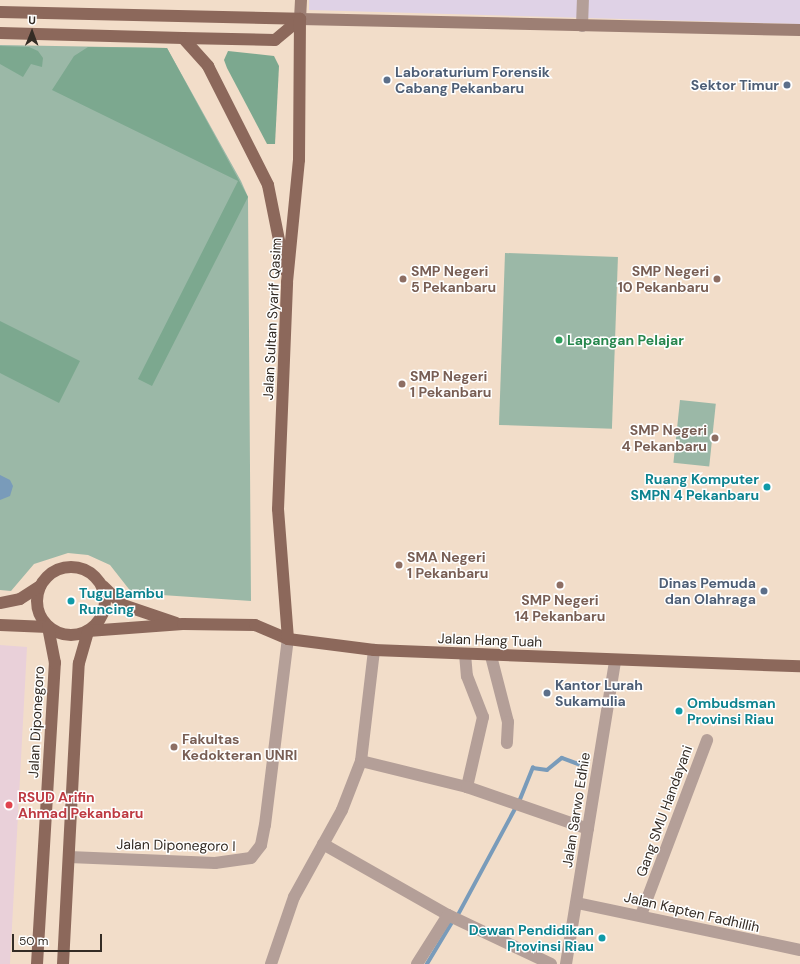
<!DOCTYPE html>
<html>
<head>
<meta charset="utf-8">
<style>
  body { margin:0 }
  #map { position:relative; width:800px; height:964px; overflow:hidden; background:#f2ddc9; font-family:"DM Sans",sans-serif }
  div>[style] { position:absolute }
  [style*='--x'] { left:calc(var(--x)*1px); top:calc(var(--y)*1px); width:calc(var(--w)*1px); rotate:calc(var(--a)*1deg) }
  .commercial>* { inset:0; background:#dfd2e6 }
  .medical>* { inset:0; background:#e9d0d9 }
  .green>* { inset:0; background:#9bb8a7; transform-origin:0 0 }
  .forest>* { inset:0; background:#7ca88f }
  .water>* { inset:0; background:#799bba }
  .stream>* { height:3.5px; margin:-1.75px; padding:0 1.75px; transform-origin:1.75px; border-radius:1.75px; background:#799bba }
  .street>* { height:12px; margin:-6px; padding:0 6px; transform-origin:6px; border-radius:6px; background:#b49f98 }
  .secondary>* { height:12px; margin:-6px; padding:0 6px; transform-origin:6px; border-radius:6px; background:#9d7f74 }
  .primary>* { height:12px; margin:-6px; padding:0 6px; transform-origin:6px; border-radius:6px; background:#8c685b }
  .primary>.ring { margin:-6px; padding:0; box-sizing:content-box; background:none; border:12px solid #8c685b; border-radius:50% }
  .dots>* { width:11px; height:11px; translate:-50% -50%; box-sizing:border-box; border:2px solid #fff; border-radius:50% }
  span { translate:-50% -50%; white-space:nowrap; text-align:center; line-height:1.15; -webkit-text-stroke:3px #fff; paint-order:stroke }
  .service-label { font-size:14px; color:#4e5e75; font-weight:700 }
  .left { translate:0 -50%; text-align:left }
  .right { translate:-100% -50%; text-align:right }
  .education-label { font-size:14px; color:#785e54; font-weight:700 }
  .street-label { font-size:14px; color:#342c25 }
  .leisure-label { font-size:14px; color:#27864d; font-weight:700 }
  .culture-label { font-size:14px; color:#0d838f; font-weight:700 }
  .health-label { font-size:14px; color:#be3a42; font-weight:700 }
  .north { position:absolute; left:12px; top:12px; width:40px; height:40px; -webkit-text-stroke:3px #fff; paint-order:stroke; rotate:1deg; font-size:11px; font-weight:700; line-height:16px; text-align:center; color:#342c25 }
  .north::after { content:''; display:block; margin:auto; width:14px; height:18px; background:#342c25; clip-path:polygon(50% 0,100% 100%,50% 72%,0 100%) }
  .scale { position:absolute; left:12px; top:934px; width:90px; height:18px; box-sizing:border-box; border:2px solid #342c25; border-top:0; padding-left:5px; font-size:12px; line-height:14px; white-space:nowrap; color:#342c25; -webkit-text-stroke:3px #fff; paint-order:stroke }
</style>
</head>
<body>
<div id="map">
  <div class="commercial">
    <i style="clip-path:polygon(309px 0,800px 0,800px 24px,309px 10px)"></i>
  </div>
  <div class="medical">
    <i style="clip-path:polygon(0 645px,27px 647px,10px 964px,0 964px)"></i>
  </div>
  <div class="green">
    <i style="clip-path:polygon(0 45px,167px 48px,241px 181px,248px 197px,251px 601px,132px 593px,110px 565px,88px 555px,68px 553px,34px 564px,11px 591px,0 590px)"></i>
    <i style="left:505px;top:253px;width:113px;height:172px;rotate:2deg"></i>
    <i style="left:680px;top:400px;width:36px;height:63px;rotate:6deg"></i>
  </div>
  <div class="forest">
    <i style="clip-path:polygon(0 46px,29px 47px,38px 51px,43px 58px,42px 67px,31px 64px,23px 77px,0 64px)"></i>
    <i style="clip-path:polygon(88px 47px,167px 48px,248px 197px,152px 386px,138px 379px,238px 181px,52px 90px,74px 56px)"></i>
    <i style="clip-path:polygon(228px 51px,274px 56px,279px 66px,275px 144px,267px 144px,227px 68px,224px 60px)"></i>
    <i style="clip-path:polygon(0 321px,80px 361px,59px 403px,0 373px)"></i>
  </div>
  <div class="water">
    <i style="clip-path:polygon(0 475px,10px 480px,13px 486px,10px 496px,0 500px)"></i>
  </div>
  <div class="stream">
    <i style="--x:519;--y:802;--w:37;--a:-68"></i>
    <i style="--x:533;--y:768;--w:14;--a:8"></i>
    <i style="--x:547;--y:770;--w:19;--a:-39"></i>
    <i style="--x:562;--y:758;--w:20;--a:20"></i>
    <i style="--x:459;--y:913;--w:118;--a:-61.7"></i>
    <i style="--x:427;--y:964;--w:47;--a:-59"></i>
  </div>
  <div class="street">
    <i style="--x:582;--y:26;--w:26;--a:-88"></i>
    <i style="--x:465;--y:654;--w:22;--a:85"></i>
    <i style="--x:467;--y:676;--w:44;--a:68.7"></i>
    <i style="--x:483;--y:717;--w:72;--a:102.9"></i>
    <i style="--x:491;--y:656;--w:68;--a:75.6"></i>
    <i style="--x:508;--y:722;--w:21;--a:93"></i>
    <i style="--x:361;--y:761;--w:109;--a:13.8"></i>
    <i style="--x:467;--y:787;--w:128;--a:19.1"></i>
    <i style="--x:323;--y:844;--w:144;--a:29.6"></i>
    <i style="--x:448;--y:915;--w:114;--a:25.4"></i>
    <i style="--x:69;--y:857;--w:146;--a:2.4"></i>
    <i style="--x:215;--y:863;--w:36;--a:-8"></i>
    <i style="--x:251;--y:858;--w:16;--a:-52"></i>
    <i style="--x:261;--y:845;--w:20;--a:-79"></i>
    <i style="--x:265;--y:825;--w:187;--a:-83"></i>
    <i style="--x:577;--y:903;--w:228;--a:11.9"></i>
    <i style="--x:641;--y:915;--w:187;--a:-69.3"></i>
    <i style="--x:271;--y:964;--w:71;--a:-71.1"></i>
    <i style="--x:294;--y:897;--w:99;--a:-61.1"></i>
    <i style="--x:342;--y:810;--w:53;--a:-68.8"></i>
    <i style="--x:361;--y:761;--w:112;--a:-83.3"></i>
    <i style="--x:417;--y:964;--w:58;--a:-57.7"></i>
    <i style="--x:566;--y:964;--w:307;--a:-80.8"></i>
  </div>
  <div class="secondary">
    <i style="--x:301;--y:0;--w:19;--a:93"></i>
    <i style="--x:300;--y:19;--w:500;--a:1.26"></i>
  </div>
  <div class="primary">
    <i style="--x:0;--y:12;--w:300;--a:1.3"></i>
    <i style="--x:0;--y:33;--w:183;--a:1.6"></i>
    <i style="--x:183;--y:38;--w:38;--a:48"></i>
    <i style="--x:208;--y:66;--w:133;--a:63.2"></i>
    <i style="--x:268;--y:185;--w:87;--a:78.7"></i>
    <i style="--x:183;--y:38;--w:92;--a:1.2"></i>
    <i style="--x:275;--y:40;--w:33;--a:-40"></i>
    <i class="ring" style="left:37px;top:567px;width:56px;height:56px"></i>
    <i style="--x:103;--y:586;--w:28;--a:44"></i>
    <i style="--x:123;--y:605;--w:56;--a:18.8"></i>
    <i style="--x:0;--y:603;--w:20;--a:-11"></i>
    <i style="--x:20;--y:599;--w:24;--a:-33"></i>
    <i style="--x:0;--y:625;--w:48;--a:2.4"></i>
    <i style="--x:88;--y:631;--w:95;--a:-4.2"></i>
    <i style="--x:183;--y:624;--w:72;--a:0.8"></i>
    <i style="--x:255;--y:625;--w:36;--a:23"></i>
    <i style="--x:288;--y:639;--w:87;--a:7.3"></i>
    <i style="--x:374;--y:650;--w:426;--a:2.2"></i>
    <i style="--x:288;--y:639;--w:130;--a:-94.4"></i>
    <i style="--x:278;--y:509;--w:227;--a:-87.7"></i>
    <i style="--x:287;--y:282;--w:123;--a:-84.4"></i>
    <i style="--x:299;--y:160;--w:141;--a:-89.6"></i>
    <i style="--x:37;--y:964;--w:302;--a:-86.6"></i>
    <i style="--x:55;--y:663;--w:37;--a:-101"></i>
    <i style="--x:63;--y:964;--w:301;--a:-87"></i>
    <i style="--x:79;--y:663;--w:33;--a:-74"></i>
  </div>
  <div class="dots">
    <i style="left:387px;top:80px;background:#5c6f8a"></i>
    <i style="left:787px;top:85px;background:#5c6f8a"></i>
    <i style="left:403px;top:279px;background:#8d6e63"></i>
    <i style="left:717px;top:279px;background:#8d6e63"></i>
    <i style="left:559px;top:340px;background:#2e9e5b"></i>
    <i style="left:402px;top:384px;background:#8d6e63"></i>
    <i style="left:715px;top:438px;background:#8d6e63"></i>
    <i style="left:767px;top:487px;background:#0f9aa8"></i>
    <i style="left:399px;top:565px;background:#8d6e63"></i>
    <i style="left:560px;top:585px;background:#8d6e63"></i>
    <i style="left:764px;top:591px;background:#5c6f8a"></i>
    <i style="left:71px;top:601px;background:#0f9aa8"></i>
    <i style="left:547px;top:693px;background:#5c6f8a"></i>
    <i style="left:679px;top:711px;background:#0f9aa8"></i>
    <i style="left:174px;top:747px;background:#8d6e63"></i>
    <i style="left:9px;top:805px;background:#e0444e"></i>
    <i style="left:602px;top:938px;background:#0f9aa8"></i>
  </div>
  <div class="service-label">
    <span class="left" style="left:395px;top:80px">Laboraturium Forensik<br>Cabang Pekanbaru</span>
    <span class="right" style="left:779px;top:85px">Sektor Timur</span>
    <span class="right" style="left:756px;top:591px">Dinas Pemuda<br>dan Olahraga</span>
    <span class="left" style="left:555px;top:693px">Kantor Lurah<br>Sukamulia</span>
  </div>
  <div class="education-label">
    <span class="left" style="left:411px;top:279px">SMP Negeri<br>5 Pekanbaru</span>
    <span class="right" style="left:709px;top:279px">SMP Negeri<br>10 Pekanbaru</span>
    <span class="left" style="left:410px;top:384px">SMP Negeri<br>1 Pekanbaru</span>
    <span class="right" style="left:707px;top:438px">SMP Negeri<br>4 Pekanbaru</span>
    <span class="left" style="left:407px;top:565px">SMA Negeri<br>1 Pekanbaru</span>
    <span style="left:560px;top:608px">SMP Negeri<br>14 Pekanbaru</span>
    <span class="left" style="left:182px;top:747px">Fakultas<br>Kedokteran UNRI</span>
  </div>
  <div class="street-label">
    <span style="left:272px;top:319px;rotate:-87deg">Jalan Sultan Syarif Qasim</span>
    <span style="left:490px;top:640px;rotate:2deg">Jalan Hang Tuah</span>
    <span style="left:36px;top:722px;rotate:-87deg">Jalan Diponegoro</span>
    <span style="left:576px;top:810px;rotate:-81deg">Jalan Sarwo Edhie</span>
    <span style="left:664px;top:811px;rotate:-70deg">Gang SMU Handayani</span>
    <span style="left:176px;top:845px;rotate:1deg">Jalan Diponegoro I</span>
    <span style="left:692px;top:912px;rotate:13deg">Jalan Kapten Fadhillih</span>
  </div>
  <div class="leisure-label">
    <span class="left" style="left:567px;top:340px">Lapangan Pelajar</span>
  </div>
  <div class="culture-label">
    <span class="right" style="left:759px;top:487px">Ruang Komputer<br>SMPN 4 Pekanbaru</span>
    <span class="left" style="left:79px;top:601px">Tugu Bambu<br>Runcing</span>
    <span class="left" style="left:687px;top:711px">Ombudsman<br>Provinsi Riau</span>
    <span class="right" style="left:594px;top:938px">Dewan Pendidikan<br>Provinsi Riau</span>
  </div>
  <div class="health-label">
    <span class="left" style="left:18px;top:805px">RSUD Arifin<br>Ahmad Pekanbaru</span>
  </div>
  <div class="north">U</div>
  <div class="scale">50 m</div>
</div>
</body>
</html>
